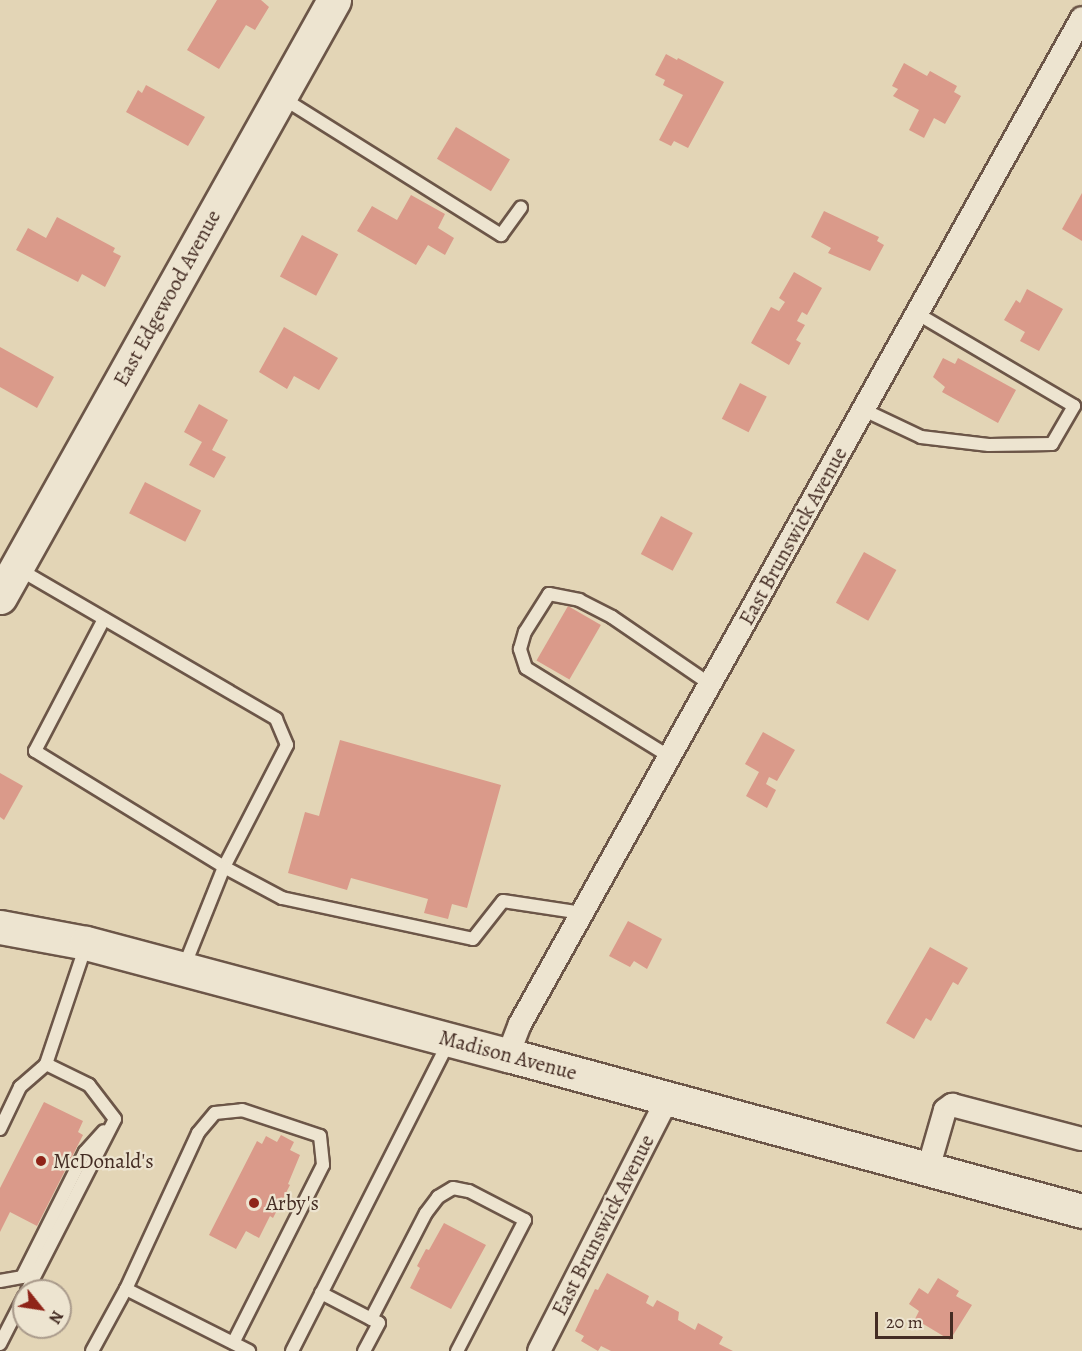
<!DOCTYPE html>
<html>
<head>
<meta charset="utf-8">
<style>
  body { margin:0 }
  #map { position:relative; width:1082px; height:1351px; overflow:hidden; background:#e3d5b6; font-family:Alegreya,serif }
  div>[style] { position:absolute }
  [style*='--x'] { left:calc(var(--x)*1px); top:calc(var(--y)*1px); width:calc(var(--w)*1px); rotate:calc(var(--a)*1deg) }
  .building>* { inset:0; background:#da9a8a; transform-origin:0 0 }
  .roads { filter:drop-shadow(2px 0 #6c5648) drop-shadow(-2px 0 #6c5648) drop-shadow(0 2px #6c5648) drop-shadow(0 -2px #6c5648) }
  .lane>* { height:12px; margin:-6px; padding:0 6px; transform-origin:6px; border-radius:6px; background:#ede4d0 }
  .street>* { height:22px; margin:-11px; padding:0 11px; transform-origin:11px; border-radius:11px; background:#ede4d0 }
  .secondary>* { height:33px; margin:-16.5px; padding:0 16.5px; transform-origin:16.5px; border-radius:16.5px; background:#ede4d0 }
  .dots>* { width:16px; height:16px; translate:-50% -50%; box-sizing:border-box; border:3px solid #ede4d0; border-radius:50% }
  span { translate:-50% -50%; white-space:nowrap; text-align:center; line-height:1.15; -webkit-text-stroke:4.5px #ede4d0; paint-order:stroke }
  .street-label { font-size:21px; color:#442c23 }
  .poi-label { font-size:21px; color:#442c23 }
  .left { translate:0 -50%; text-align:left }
  .north { position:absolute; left:12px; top:1279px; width:60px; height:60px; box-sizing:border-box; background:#ede4d0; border:2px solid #a99a8b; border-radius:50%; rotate:120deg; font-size:16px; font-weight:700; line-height:24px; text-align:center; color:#442c23 }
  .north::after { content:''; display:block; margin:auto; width:21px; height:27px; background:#8f2418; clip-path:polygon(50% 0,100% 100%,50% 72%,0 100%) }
  .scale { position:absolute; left:875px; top:1312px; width:78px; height:27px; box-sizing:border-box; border:3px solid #442c23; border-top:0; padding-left:8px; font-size:18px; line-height:21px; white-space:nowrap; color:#442c23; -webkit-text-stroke:4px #ede4d0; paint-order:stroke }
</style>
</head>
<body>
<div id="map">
  <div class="building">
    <i style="clip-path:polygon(217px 0,261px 0,269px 7px,255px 30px,246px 25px,219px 69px,187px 50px)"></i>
    <i style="clip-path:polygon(666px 54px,677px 60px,678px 58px,724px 82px,688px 148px,674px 141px,671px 146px,659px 140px,683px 95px,663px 85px,665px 80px,655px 75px)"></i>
    <i style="clip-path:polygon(904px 63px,927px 76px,930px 71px,957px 86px,954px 92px,961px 96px,945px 124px,934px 118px,924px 138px,909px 130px,919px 110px,893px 96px,898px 89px,892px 86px)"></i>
    <i style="clip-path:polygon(146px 85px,205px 117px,188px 146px,126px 112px,138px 90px,142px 93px)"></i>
    <i style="left:456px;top:127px;width:63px;height:37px;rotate:31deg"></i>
    <i style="clip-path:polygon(1082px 193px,1082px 241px,1062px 229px)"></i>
    <i style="clip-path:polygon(411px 195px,445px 214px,438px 228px,454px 238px,445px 255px,428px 245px,416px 265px,357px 231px,372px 206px,397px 220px)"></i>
    <i style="clip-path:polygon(824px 211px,879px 237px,877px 241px,884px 245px,870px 271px,828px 253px,831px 248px,811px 237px)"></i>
    <i style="clip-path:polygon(57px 217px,115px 248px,113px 252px,121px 256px,105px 287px,82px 274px,78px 282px,16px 250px,28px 228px,46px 238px)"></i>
    <i style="left:302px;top:235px;width:41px;height:47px;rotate:28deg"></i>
    <i style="clip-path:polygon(794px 272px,822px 288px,807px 315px,802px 312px,797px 321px,805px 325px,796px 340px,801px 343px,789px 365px,751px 343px,771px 307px,779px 311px,785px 302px,779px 298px)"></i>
    <i style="clip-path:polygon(1027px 289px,1063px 309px,1039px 351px,1020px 341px,1025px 332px,1004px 320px,1016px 300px,1020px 303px)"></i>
    <i style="clip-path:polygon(284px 327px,338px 358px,319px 390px,294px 376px,287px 389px,259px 372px)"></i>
    <i style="clip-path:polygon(0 347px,54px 377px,37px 408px,0 387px)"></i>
    <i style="clip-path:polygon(943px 358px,955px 364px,958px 358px,1016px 390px,998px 423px,942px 392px,945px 387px,933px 377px)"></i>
    <i style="left:740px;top:383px;width:30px;height:40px;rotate:27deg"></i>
    <i style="clip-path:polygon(199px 404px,228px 420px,212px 450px,226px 457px,214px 478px,189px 465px,202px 442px,184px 432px)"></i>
    <i style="left:145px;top:482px;width:63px;height:35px;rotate:27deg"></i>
    <i style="left:661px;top:516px;width:36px;height:43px;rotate:28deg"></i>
    <i style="left:864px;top:552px;width:37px;height:58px;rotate:29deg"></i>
    <i style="left:568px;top:606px;width:38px;height:63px;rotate:30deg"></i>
    <i style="clip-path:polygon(763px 732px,795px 750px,777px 781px,769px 777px,766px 784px,776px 790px,767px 808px,746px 796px,759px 772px,745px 764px)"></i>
    <i style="clip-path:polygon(340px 740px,501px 785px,467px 908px,452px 904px,448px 919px,424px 913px,428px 899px,351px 878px,347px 890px,288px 873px,305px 812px,319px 816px)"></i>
    <i style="clip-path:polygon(0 773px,23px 786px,4px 820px,0 817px)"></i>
    <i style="clip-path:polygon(628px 921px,662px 939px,647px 969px,634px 961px,630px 967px,609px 956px)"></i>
    <i style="clip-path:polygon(930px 947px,968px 968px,958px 985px,953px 982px,931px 1021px,926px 1018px,914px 1039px,886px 1023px)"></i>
    <i style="clip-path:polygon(44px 1102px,83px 1121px,78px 1132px,83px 1135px,37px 1226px,10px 1212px,0 1232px,0 1188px)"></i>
    <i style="clip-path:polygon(281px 1135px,294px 1142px,290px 1150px,300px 1155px,288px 1184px,290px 1185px,273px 1218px,270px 1216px,259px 1238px,246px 1231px,236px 1249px,209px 1235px,257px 1141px,262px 1144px,266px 1136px,277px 1142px)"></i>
    <i style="clip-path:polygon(444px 1223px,486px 1245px,451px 1309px,410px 1288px,420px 1268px,417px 1266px,426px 1249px,429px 1250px)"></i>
    <i style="clip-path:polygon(607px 1273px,649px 1296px,646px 1303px,653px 1307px,657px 1300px,679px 1312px,678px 1320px,695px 1330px,698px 1323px,723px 1337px,719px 1344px,733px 1351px,611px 1351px,601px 1346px,598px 1351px,581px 1341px,584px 1336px,575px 1331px,595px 1289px,598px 1290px)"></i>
    <i style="clip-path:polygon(938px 1278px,959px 1291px,956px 1296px,972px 1305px,950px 1340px,915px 1319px,919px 1311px,909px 1304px,919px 1288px,928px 1294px)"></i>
  </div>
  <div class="roads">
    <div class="lane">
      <i style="--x:281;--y:97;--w:260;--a:32.1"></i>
      <i style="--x:501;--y:235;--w:34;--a:-54"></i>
      <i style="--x:864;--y:410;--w:63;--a:25.3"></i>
      <i style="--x:921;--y:437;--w:68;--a:6.7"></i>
      <i style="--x:989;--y:445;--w:63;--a:-0.9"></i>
      <i style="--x:1052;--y:444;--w:44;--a:-59.9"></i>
      <i style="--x:1074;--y:406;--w:181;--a:-149.5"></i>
      <i style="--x:17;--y:568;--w:300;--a:30.2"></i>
      <i style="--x:276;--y:719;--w:28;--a:67"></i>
      <i style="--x:287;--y:745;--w:137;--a:117.3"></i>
      <i style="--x:224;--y:867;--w:66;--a:28.1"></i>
      <i style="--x:282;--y:898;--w:195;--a:12.1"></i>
      <i style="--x:473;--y:939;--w:48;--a:-51.7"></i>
      <i style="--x:503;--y:901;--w:80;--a:8.6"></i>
      <i style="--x:104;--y:619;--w:149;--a:117.6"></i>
      <i style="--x:35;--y:751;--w:222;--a:31.5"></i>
      <i style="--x:224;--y:867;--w:108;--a:111.8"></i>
      <i style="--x:670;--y:757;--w:169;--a:-148.3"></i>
      <i style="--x:526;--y:668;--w:20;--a:-108"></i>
      <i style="--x:520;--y:649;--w:18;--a:-74"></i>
      <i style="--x:525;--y:632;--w:45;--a:-57.7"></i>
      <i style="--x:549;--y:594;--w:31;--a:11"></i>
      <i style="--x:579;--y:600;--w:37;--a:27"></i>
      <i style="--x:612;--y:617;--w:119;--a:34.4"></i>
      <i style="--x:0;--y:1129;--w:47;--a:-64.5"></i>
      <i style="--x:20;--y:1087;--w:35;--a:-41"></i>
      <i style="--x:0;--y:1281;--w:22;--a:-10"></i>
      <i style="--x:22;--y:1277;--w:140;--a:-63.3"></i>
      <i style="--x:85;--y:1152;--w:28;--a:-48"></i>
      <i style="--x:126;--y:1289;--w:172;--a:-65.2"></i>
      <i style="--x:198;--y:1133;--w:26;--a:-50"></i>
      <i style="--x:215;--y:1113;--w:27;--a:-6"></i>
      <i style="--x:242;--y:1110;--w:82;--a:18.4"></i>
      <i style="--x:320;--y:1136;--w:29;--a:84"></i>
      <i style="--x:323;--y:1165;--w:199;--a:116.8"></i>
      <i style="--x:27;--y:1291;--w:193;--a:-62.9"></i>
      <i style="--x:115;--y:1119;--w:43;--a:-127.4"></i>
      <i style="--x:89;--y:1085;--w:48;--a:-154"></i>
      <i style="--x:46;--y:1064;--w:126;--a:-71.4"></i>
      <i style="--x:321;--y:1293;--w:65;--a:27.3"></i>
      <i style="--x:379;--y:1323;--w:32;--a:118"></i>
      <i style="--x:371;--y:1319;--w:119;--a:-62.6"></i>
      <i style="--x:426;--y:1213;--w:20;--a:-53"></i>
      <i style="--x:438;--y:1197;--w:17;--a:-31"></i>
      <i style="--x:453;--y:1188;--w:16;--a:11"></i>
      <i style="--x:469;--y:1191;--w:63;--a:27.4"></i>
      <i style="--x:525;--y:1220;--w:148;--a:117.4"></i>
      <i style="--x:0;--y:1344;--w:53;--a:-62.9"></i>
      <i style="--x:92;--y:1351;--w:71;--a:-61.3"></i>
      <i style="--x:126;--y:1289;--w:138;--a:26.8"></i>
      <i style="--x:292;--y:1351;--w:347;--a:-63.1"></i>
    </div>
    <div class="street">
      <i style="--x:508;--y:1055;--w:33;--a:-69"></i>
      <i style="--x:520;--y:1024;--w:1152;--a:-60.81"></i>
      <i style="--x:928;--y:1169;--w:61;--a:-73.9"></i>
      <i style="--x:945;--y:1110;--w:9;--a:-36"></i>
      <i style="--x:952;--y:1105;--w:134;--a:14.7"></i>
      <i style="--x:539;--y:1351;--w:284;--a:-63"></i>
    </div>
    <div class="secondary">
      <i style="--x:0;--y:597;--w:684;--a:-60.77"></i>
      <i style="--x:0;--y:927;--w:87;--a:10.5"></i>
      <i style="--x:86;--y:943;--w:437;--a:14.9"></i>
      <i style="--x:508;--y:1055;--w:595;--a:15.2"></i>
    </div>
  </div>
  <div class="dots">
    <i style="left:41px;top:1161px;background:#8f2418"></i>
    <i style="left:254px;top:1203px;background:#8f2418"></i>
  </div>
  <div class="street-label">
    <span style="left:167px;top:298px;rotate:-61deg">East Edgewood Avenue</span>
    <span style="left:793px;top:536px;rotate:-61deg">East Brunswick Avenue</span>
    <span style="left:508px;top:1055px;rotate:15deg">Madison Avenue</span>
    <span style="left:603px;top:1225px;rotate:-63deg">East Brunswick Avenue</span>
  </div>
  <div class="poi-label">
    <span class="left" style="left:53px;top:1161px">McDonald's</span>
    <span class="left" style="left:266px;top:1203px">Arby's</span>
  </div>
  <div class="north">N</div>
  <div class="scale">20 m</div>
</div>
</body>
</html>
